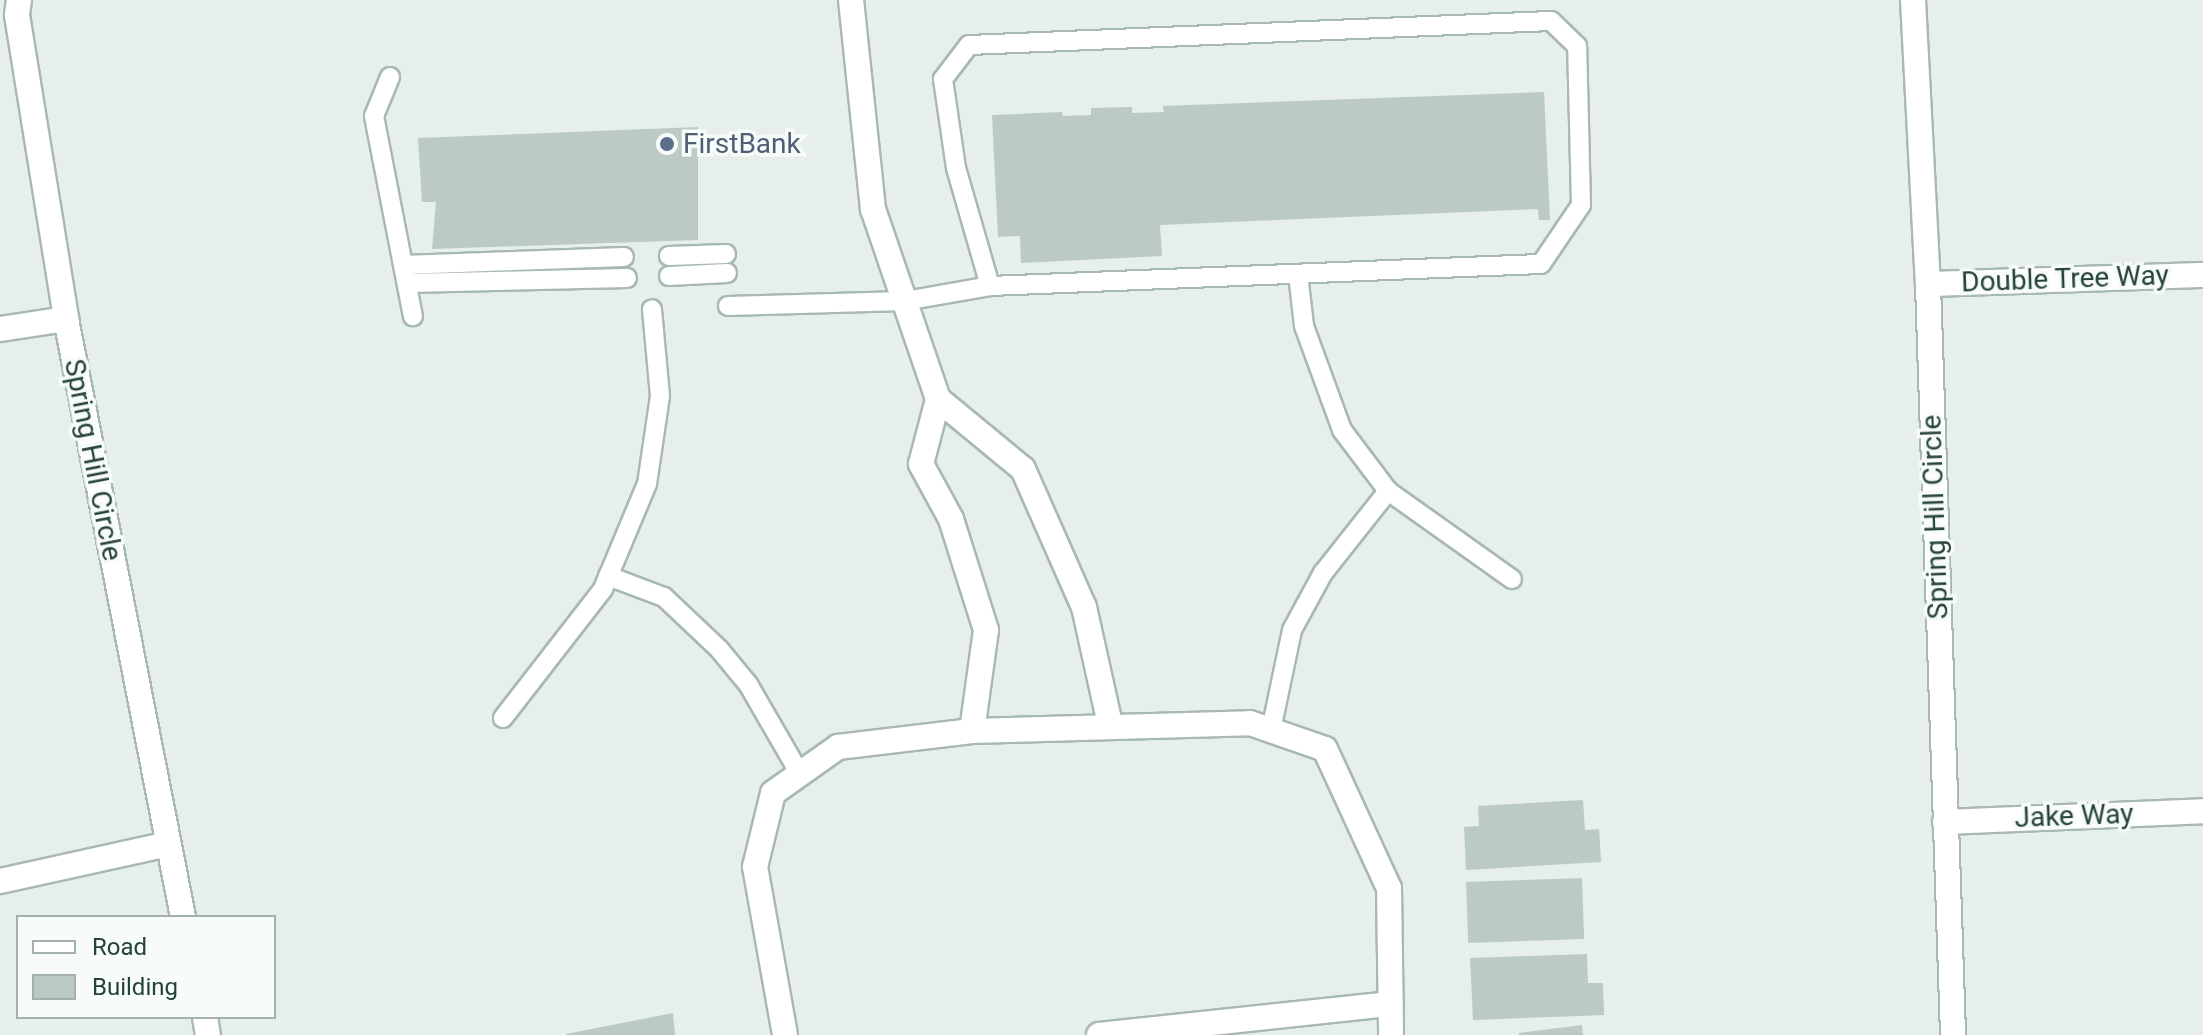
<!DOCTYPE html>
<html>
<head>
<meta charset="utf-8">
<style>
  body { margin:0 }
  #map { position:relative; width:2203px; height:1035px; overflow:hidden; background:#e6efeb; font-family:Roboto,sans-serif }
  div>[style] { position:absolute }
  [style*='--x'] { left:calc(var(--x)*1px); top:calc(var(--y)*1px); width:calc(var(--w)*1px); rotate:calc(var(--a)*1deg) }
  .building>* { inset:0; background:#bbcac4; transform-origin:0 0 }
  .roads { filter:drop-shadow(2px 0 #a8b8b2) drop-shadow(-2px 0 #a8b8b2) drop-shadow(0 2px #a8b8b2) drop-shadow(0 -2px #a8b8b2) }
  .lane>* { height:18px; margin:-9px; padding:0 9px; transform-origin:9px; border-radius:9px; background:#fff }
  .street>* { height:24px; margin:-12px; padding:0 12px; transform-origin:12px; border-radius:12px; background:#fff }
  .dots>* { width:22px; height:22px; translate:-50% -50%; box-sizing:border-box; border:4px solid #f7fbf9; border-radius:50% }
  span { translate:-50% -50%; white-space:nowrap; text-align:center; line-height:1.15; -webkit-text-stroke:7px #f7fbf9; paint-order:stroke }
  .service-label { font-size:28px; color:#4e5e75 }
  .left { translate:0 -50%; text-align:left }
  .street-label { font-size:28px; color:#24423a }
  .legend { position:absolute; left:16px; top:915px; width:260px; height:104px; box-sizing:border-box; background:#f7fbf9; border:2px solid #a3b1ad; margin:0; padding:10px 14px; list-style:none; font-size:24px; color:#24423a }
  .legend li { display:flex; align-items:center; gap:16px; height:40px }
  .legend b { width:40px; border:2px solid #a3b1ad }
</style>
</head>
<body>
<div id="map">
  <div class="building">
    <i style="clip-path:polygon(1544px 92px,1550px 220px,1539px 220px,1538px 209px,1160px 225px,1162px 256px,1021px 263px,1020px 236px,998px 237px,992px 115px,1062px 112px,1063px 116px,1091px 115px,1091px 108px,1132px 107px,1132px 113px,1164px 112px,1163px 106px)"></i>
    <i style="clip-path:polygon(698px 127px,698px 240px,432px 249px,436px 202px,422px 202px,418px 138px)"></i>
    <i style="clip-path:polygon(1583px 800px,1585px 830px,1599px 829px,1601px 862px,1466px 870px,1464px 827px,1479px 826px,1478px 806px)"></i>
    <i style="left:1582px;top:878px;width:61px;height:116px;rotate:88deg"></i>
    <i style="clip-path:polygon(1587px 954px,1588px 983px,1603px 983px,1604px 1015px,1473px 1020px,1470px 958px)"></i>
    <i style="clip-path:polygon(673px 1013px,675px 1035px,566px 1035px,566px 1034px)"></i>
    <i style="clip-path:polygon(1582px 1025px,1583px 1035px,1519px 1035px,1519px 1033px)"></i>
  </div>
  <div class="roads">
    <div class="lane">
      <i style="--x:390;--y:77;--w:42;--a:112.3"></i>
      <i style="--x:374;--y:116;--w:204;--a:79"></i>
      <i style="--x:669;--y:256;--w:57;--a:-2"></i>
      <i style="--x:403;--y:265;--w:221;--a:-2.1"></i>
      <i style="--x:1298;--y:274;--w:52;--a:83.4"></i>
      <i style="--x:1304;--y:326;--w:111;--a:69.9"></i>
      <i style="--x:1342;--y:430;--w:76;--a:53"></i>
      <i style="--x:1388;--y:491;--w:152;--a:35.4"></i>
      <i style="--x:669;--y:276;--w:58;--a:-3"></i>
      <i style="--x:407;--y:283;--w:220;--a:-1.3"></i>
      <i style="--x:728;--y:306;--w:177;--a:-1.6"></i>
      <i style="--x:905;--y:301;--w:86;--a:-10"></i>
      <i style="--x:990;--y:286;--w:551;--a:-2.29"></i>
      <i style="--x:1541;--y:264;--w:71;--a:-55.9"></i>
      <i style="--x:1581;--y:205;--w:159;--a:-91.4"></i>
      <i style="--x:1577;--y:46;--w:36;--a:-136"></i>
      <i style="--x:1551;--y:21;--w:582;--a:177.64"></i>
      <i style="--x:969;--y:45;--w:43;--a:127.4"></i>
      <i style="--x:943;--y:79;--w:90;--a:81.7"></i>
      <i style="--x:956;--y:168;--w:123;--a:73.9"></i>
      <i style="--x:608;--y:576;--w:60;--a:20.6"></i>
      <i style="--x:664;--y:597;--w:76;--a:43.4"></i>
      <i style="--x:719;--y:649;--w:45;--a:50.4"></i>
      <i style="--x:748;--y:684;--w:104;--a:60"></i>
      <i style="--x:503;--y:718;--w:163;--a:-52.2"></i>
      <i style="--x:603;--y:589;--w:114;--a:-67.3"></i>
      <i style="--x:647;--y:484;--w:89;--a:-81.6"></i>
      <i style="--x:660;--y:396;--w:87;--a:-95.3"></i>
      <i style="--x:1271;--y:730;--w:102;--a:-78.1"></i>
      <i style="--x:1292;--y:630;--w:65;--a:-61.5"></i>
      <i style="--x:1323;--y:573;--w:105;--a:-51.6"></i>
    </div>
    <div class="street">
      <i style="--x:19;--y:0;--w:15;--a:98"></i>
      <i style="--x:17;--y:15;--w:308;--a:80.8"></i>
      <i style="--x:66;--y:319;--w:609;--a:78.93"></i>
      <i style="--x:851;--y:0;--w:210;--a:84"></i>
      <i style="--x:873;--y:209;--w:201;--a:71.1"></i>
      <i style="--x:1913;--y:0;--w:284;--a:87"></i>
      <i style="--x:1928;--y:284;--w:751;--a:88.09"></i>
      <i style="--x:1928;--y:284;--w:275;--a:-1.9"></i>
      <i style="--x:0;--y:329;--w:67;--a:-8.6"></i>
      <i style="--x:972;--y:731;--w:102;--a:-82.1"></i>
      <i style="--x:986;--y:630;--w:116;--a:-107.5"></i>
      <i style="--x:951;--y:519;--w:63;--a:-118.6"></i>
      <i style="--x:921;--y:464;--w:67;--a:-75.3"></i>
      <i style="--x:938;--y:399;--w:110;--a:39.5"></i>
      <i style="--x:1023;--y:469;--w:151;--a:66.2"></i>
      <i style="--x:1084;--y:607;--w:120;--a:77.5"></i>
      <i style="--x:1945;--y:822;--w:258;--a:-2.4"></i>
      <i style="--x:0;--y:881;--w:172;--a:-12.4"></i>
      <i style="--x:205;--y:1017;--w:18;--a:81"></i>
      <i style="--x:785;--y:1035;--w:171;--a:-100.1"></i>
      <i style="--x:755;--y:867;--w:76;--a:-76.3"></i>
      <i style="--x:773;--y:793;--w:80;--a:-35.3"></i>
      <i style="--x:838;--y:747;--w:135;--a:-6.8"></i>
      <i style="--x:972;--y:731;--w:278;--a:-1.6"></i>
      <i style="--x:1250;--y:723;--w:79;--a:19.1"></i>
      <i style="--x:1325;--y:749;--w:153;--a:65.3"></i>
      <i style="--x:1389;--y:888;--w:147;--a:89.2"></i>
      <i style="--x:1099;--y:1035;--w:293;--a:-6.1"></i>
    </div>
  </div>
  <div class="dots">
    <i style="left:667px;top:144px;background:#5c6f8a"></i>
  </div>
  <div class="service-label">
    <span class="left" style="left:683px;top:144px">FirstBank</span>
  </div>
  <div class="street-label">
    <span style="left:2065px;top:279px;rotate:-2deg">Double Tree Way</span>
    <span style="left:93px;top:460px;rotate:79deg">Spring Hill Circle</span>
    <span style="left:1935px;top:517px;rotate:-92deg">Spring Hill Circle</span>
    <span style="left:2074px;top:816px;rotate:-2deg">Jake Way</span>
  </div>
  <ul class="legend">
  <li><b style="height:10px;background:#fff"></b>Road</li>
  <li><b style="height:22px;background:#bbcac4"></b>Building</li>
  </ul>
</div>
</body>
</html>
